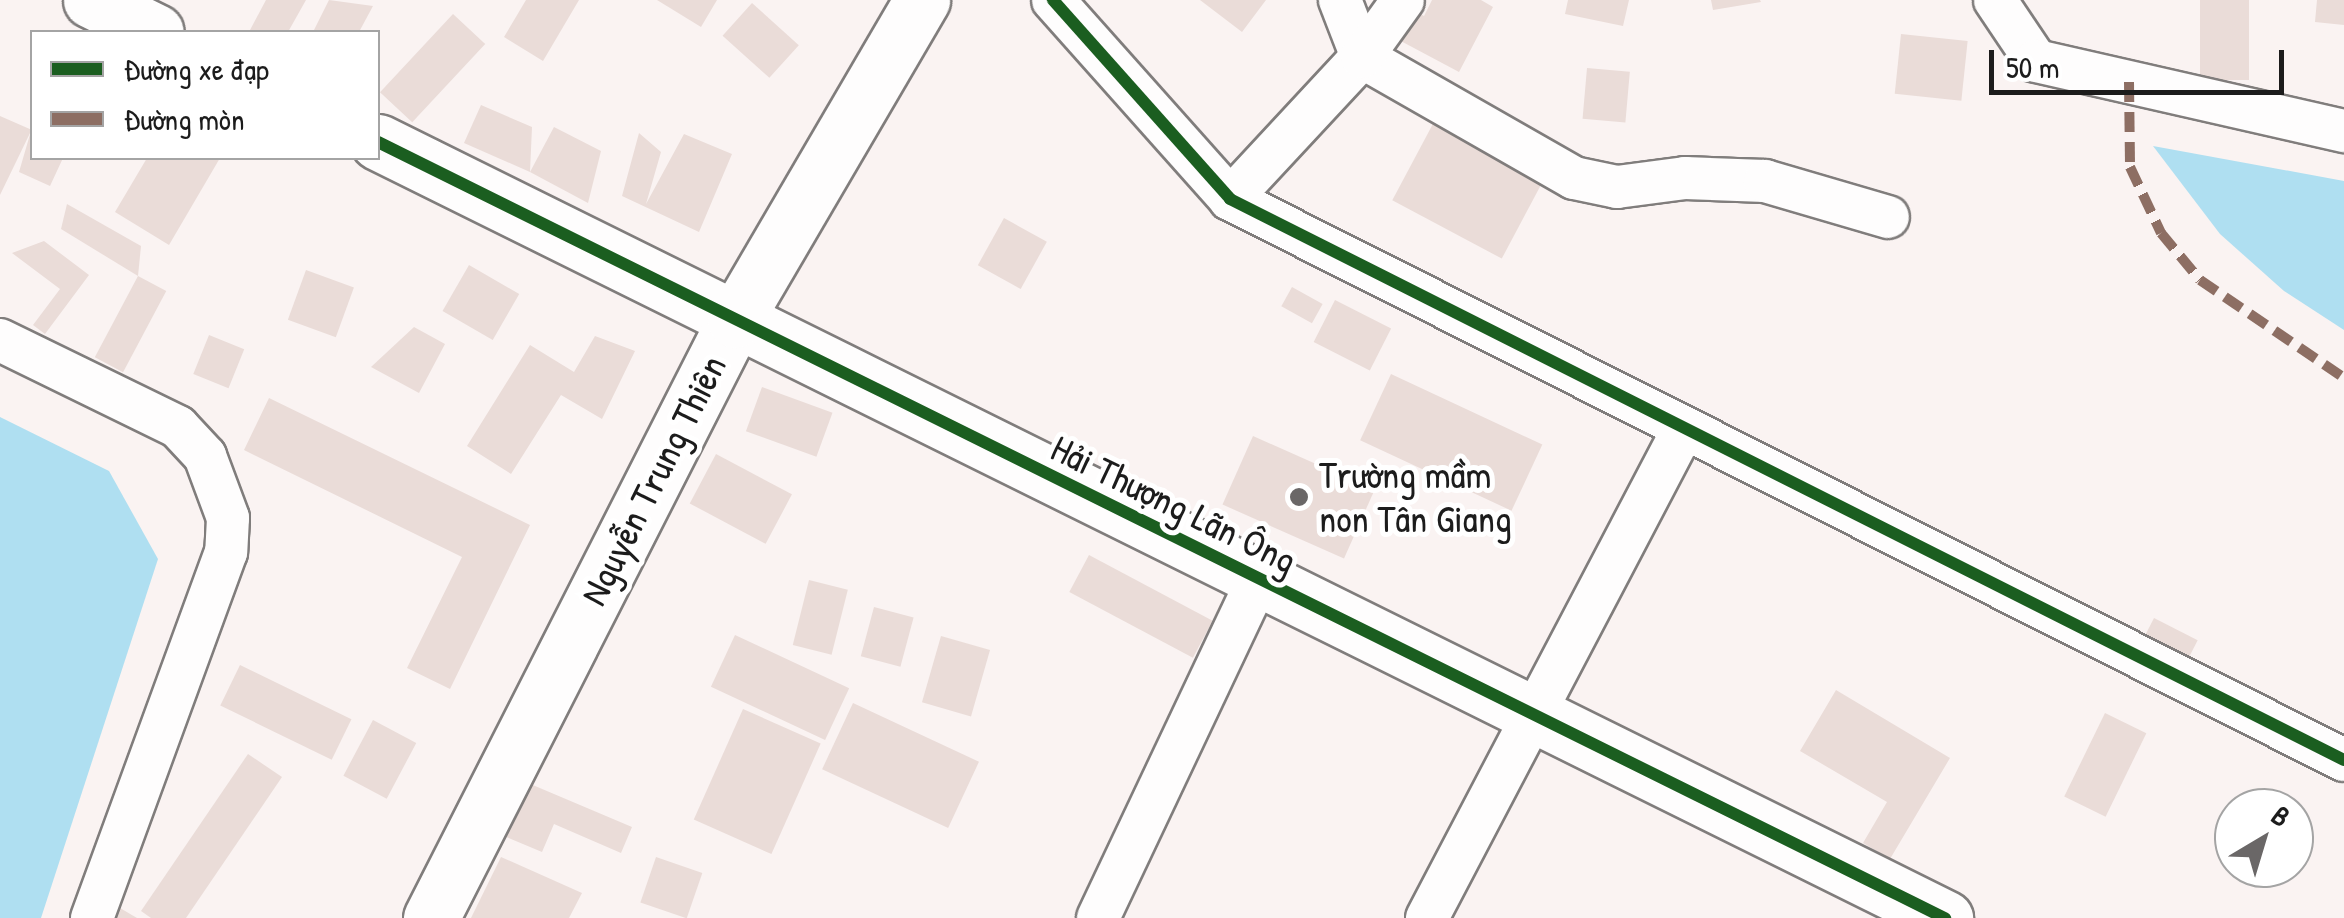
<!DOCTYPE html>
<html>
<head>
<meta charset="utf-8">
<style>
  body { margin:0 }
  #map { position:relative; width:2344px; height:918px; overflow:hidden; background:#faf3f2; font-family:"Patrick Hand",sans-serif }
  div>[style] { position:absolute }
  [style*='--x'] { left:calc(var(--x)*1px); top:calc(var(--y)*1px); width:calc(var(--w)*1px); rotate:calc(var(--a)*1deg) }
  .water>* { inset:0; background:#afdff1 }
  .building>* { inset:0; background:#eadcd8; transform-origin:0 0 }
  .roads { filter:drop-shadow(2px 0 #807d7c) drop-shadow(-2px 0 #807d7c) drop-shadow(0 2px #807d7c) drop-shadow(0 -2px #807d7c) }
  .street>* { height:42px; margin:-21px; padding:0 21px; transform-origin:21px; border-radius:21px; background:#fefdfd }
  .secondary>* { height:55px; margin:-27.5px; padding:0 27.5px; transform-origin:27.5px; border-radius:27.5px; background:#fefdfd }
  .quiet>* { height:10px; margin-top:-5px; transform-origin:0; background:repeating-linear-gradient(90deg,#8d6e63 0 20px,transparent 0 30px) }
  .cycleway>* { height:12px; margin:-6px; padding:0 6px; transform-origin:6px; border-radius:6px; background:#1b5e20 }
  .dots>* { width:28px; height:28px; translate:-50% -50%; box-sizing:border-box; border:5px solid #fff; border-radius:50% }
  span { translate:-50% -50%; white-space:nowrap; text-align:center; line-height:1.15; -webkit-text-stroke:10px #fff; paint-order:stroke }
  .poi-label { font-size:38px; color:#1c1c1c }
  .left { translate:0 -50%; text-align:left }
  .street-label { font-size:38px; color:#1c1c1c }
  .legend { position:absolute; left:30px; top:30px; width:350px; height:130px; box-sizing:border-box; background:#fff; border:2px solid #a4a4a4; margin:0; padding:12px 18px; list-style:none; font-size:30px; color:#1c1c1c }
  .legend li { display:flex; align-items:center; gap:20px; height:50px }
  .legend b { width:50px; border:2px solid #a4a4a4 }
  .north { position:absolute; left:2214px; top:788px; width:100px; height:100px; box-sizing:border-box; background:#fff; border:2px solid #a4a4a4; border-radius:50%; rotate:38deg; font-size:28px; font-weight:700; line-height:40px; text-align:center; color:#1c1c1c }
  .north::after { content:''; display:block; margin:auto; width:35px; height:45px; background:#6a6767; clip-path:polygon(50% 0,100% 100%,50% 72%,0 100%) }
  .scale { position:absolute; left:1989px; top:50px; width:295px; height:45px; box-sizing:border-box; border:5px solid #1c1c1c; border-top:0; padding-left:12px; font-size:30px; line-height:35px; white-space:nowrap; color:#1c1c1c; -webkit-text-stroke:8px #fff; paint-order:stroke }
</style>
</head>
<body>
<div id="map">
  <div class="water">
    <i style="clip-path:polygon(2153px 146px,2344px 181px,2344px 330px,2284px 291px,2220px 234px)"></i>
    <i style="clip-path:polygon(0 417px,109px 471px,158px 559px,41px 918px,0 918px)"></i>
  </div>
  <div class="building">
    <i style="clip-path:polygon(266px 0,306px 0,288px 32px,255px 32px,250px 30px)"></i>
    <i style="clip-path:polygon(329px 0,373px 6px,359px 32px,313px 32px)"></i>
    <i style="clip-path:polygon(526px 0,579px 0,543px 61px,504px 37px)"></i>
    <i style="clip-path:polygon(657px 0,717px 0,701px 27px)"></i>
    <i style="clip-path:polygon(1200px 0,1266px 0,1242px 32px)"></i>
    <i style="clip-path:polygon(1432px 0,1481px 0,1493px 7px,1459px 72px,1397px 39px,1413px 10px,1424px 16px)"></i>
    <i style="clip-path:polygon(1568px 0,1629px 0,1623px 26px,1565px 14px)"></i>
    <i style="clip-path:polygon(1711px 0,1760px 0,1761px 2px,1713px 10px)"></i>
    <i style="left:2200px;top:0;width:49px;height:80px"></i>
    <i style="clip-path:polygon(2317px 0,2344px 0,2344px 25px,2315px 22px)"></i>
    <i style="left:752px;top:3px;width:63px;height:44px;rotate:42deg"></i>
    <i style="left:453px;top:14px;width:44px;height:107px;rotate:43deg"></i>
    <i style="left:1901px;top:34px;width:67px;height:60px;rotate:6deg"></i>
    <i style="left:1587px;top:68px;width:43px;height:51px;rotate:5deg"></i>
    <i style="clip-path:polygon(481px 105px,532px 127px,530px 172px,464px 143px)"></i>
    <i style="clip-path:polygon(0 116px,32px 130px,32px 158px,63px 158px,50px 186px,19px 172px,31px 131px,0 195px)"></i>
    <i style="left:1435px;top:120px;width:124px;height:91px;rotate:28deg"></i>
    <i style="clip-path:polygon(554px 127px,601px 151px,588px 203px,530px 172px)"></i>
    <i style="clip-path:polygon(639px 133px,661px 152px,646px 204px,684px 134px,732px 154px,699px 232px,622px 196px)"></i>
    <i style="clip-path:polygon(147px 158px,220px 158px,169px 245px,115px 212px)"></i>
    <i style="clip-path:polygon(67px 204px,141px 246px,138px 276px,61px 229px)"></i>
    <i style="left:1004px;top:218px;width:49px;height:54px;rotate:29deg"></i>
    <i style="clip-path:polygon(44px 241px,89px 275px,45px 334px,33px 325px,60px 289px,12px 253px)"></i>
    <i style="left:469px;top:265px;width:58px;height:53px;rotate:30deg"></i>
    <i style="left:306px;top:270px;width:51px;height:53px;rotate:20deg"></i>
    <i style="left:138px;top:276px;width:32px;height:92px;rotate:28deg"></i>
    <i style="left:1292px;top:287px;width:35px;height:22px;rotate:29deg"></i>
    <i style="left:1335px;top:300px;width:63px;height:47px;rotate:27deg"></i>
    <i style="clip-path:polygon(414px 327px,445px 344px,419px 393px,371px 367px)"></i>
    <i style="left:209px;top:335px;width:38px;height:42px;rotate:22deg"></i>
    <i style="clip-path:polygon(595px 336px,635px 351px,602px 419px,561px 395px,511px 474px,467px 446px,530px 345px,574px 372px)"></i>
    <i style="left:1391px;top:374px;width:167px;height:73px;rotate:25deg"></i>
    <i style="left:762px;top:387px;width:75px;height:47px;rotate:20deg"></i>
    <i style="clip-path:polygon(269px 398px,530px 525px,450px 689px,407px 668px,462px 557px,244px 450px)"></i>
    <i style="left:1253px;top:436px;width:133px;height:75px;rotate:24deg"></i>
    <i style="left:716px;top:454px;width:86px;height:56px;rotate:28deg"></i>
    <i style="left:1089px;top:555px;width:140px;height:42px;rotate:28deg"></i>
    <i style="left:809px;top:580px;width:40px;height:67px;rotate:14deg"></i>
    <i style="left:874px;top:607px;width:41px;height:51px;rotate:15deg"></i>
    <i style="left:2154px;top:618px;width:49px;height:23px;rotate:27deg"></i>
    <i style="left:735px;top:635px;width:126px;height:57px;rotate:25deg"></i>
    <i style="left:941px;top:636px;width:51px;height:69px;rotate:16deg"></i>
    <i style="left:240px;top:665px;width:124px;height:45px;rotate:26deg"></i>
    <i style="clip-path:polygon(1836px 690px,1950px 758px,1890px 859px,1863px 843px,1887px 802px,1800px 751px)"></i>
    <i style="left:853px;top:703px;width:139px;height:73px;rotate:25deg"></i>
    <i style="left:743px;top:709px;width:85px;height:121px;rotate:24deg"></i>
    <i style="left:2105px;top:713px;width:46px;height:93px;rotate:26deg"></i>
    <i style="left:373px;top:720px;width:49px;height:63px;rotate:28deg"></i>
    <i style="clip-path:polygon(248px 754px,282px 777px,186px 918px,151px 918px,141px 911px)"></i>
    <i style="clip-path:polygon(528px 783px,632px 827px,621px 853px,554px 824px,542px 852px,504px 836px)"></i>
    <i style="clip-path:polygon(501px 857px,582px 893px,569px 918px,471px 918px)"></i>
    <i style="left:656px;top:857px;width:49px;height:48px;rotate:19deg"></i>
    <i style="clip-path:polygon(120px 908px,137px 918px,114px 918px)"></i>
  </div>
  <div class="roads">
    <div class="street">
      <i style="--x:1053;--y:0;--w:266;--a:48.3"></i>
      <i style="--x:1230;--y:199;--w:1247;--a:26.73"></i>
      <i style="--x:1340;--y:0;--w:61;--a:68.9"></i>
      <i style="--x:1362;--y:57;--w:244;--a:29.7"></i>
      <i style="--x:1574;--y:178;--w:44;--a:11.8"></i>
      <i style="--x:1617;--y:187;--w:69;--a:-7.5"></i>
      <i style="--x:1685;--y:178;--w:80;--a:2.1"></i>
      <i style="--x:1765;--y:181;--w:128;--a:16.3"></i>
      <i style="--x:1995;--y:0;--w:73;--a:56.1"></i>
      <i style="--x:2036;--y:61;--w:316;--a:12.8"></i>
      <i style="--x:1230;--y:199;--w:194;--a:-47.1"></i>
      <i style="--x:1362;--y:57;--w:70;--a:-54.3"></i>
      <i style="--x:0;--y:340;--w:198;--a:26"></i>
      <i style="--x:178;--y:427;--w:40;--a:47"></i>
      <i style="--x:205;--y:456;--w:66;--a:69.6"></i>
      <i style="--x:228;--y:518;--w:34;--a:93"></i>
      <i style="--x:226;--y:552;--w:390;--a:110.1"></i>
      <i style="--x:1098;--y:918;--w:375;--a:-64.7"></i>
      <i style="--x:1427;--y:918;--w:553;--a:-62.32"></i>
    </div>
    <div class="secondary">
      <i style="--x:91;--y:0;--w:72;--a:26.2"></i>
      <i style="--x:378;--y:142;--w:1749;--a:26.35"></i>
      <i style="--x:431;--y:918;--w:671;--a:-63.05"></i>
      <i style="--x:735;--y:320;--w:371;--a:-59.7"></i>
    </div>
  </div>
  <div class="quiet">
    <i style="--x:2129;--y:82;--w:85;--a:89.3"></i>
    <i style="--x:2130;--y:167;--w:73;--a:64.8"></i>
    <i style="--x:2161;--y:233;--w:61;--a:50.3"></i>
    <i style="--x:2200;--y:280;--w:174;--a:34.2"></i>
  </div>
  <div class="cycleway">
    <i style="--x:1053;--y:0;--w:266;--a:48.3"></i>
    <i style="--x:1230;--y:199;--w:1247;--a:26.73"></i>
    <i style="--x:378;--y:142;--w:1749;--a:26.35"></i>
  </div>
  <div class="dots">
    <i style="left:1299px;top:497px;background:#6a6767"></i>
  </div>
  <div class="poi-label">
    <span class="left" style="left:1319px;top:497px">Trường mầm<br>non Tân Giang</span>
  </div>
  <div class="street-label">
    <span style="left:653px;top:480px;rotate:-63deg">Nguyễn Trung Thiên</span>
    <span style="left:1174px;top:504px;rotate:26deg">Hải Thượng Lãn Ông</span>
  </div>
  <ul class="legend">
  <li><b style="height:12px;background:#1b5e20"></b>Đường xe đạp</li>
  <li><b style="height:12px;background:#8d6e63"></b>Đường mòn</li>
  </ul>
  <div class="north">B</div>
  <div class="scale">50 m</div>
</div>
</body>
</html>
